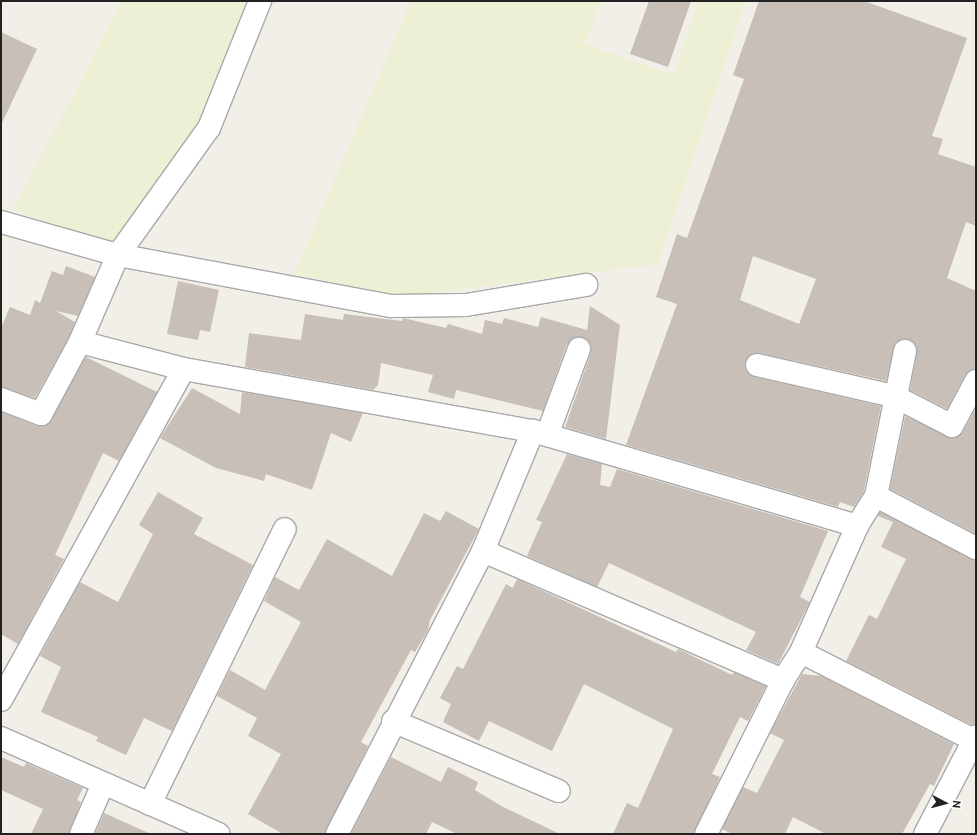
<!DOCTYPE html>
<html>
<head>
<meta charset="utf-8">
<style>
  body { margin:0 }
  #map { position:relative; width:977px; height:835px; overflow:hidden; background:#f2efe9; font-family:Cabin,sans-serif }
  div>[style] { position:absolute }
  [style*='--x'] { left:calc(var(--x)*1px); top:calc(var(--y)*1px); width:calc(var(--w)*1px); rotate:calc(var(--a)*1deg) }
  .farmland>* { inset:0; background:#eef0d5 }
  .building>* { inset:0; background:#c7bfb8 }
  .roads { filter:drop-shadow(1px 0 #a9a9a9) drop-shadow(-1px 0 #a9a9a9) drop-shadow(0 1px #a9a9a9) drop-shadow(0 -1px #a9a9a9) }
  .street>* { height:22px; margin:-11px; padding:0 11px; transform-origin:11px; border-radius:11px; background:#fff }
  span { translate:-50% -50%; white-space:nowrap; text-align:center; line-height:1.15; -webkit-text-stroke:3px #fff; paint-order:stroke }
  .frame { position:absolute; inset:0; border:2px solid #222; pointer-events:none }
  .north { position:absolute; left:925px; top:783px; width:40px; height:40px; -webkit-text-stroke:3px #fff; paint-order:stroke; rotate:96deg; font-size:11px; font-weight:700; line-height:16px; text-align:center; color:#222 }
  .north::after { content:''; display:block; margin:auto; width:14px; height:18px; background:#222; clip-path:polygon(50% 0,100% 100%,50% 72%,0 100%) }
</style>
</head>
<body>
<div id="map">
  <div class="farmland">
    <i style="clip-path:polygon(122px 1px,250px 1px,198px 126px,113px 243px,13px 210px)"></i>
    <i style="clip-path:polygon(411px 1px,601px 1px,585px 44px,674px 75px,698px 1px,746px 1px,658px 264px,402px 297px,294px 274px)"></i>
  </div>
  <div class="building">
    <i style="clip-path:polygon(649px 1px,691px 1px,668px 67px,630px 54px)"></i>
    <i style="clip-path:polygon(evenodd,759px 1px,864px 1px,967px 38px,932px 136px,943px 139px,938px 154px,976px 167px,976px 226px,966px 222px,947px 278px,976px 291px,976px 369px,965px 375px,947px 409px,910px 390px,917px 353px,917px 347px,908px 339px,895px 343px,886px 381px,760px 353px,753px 353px,745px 362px,745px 369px,754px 377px,881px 406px,864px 491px,854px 507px,840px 502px,838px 507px,626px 445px,677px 304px,656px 297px,677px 234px,687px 238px,744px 79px,733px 75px,759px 1px,753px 256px,816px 279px,799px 324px,740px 300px,753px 256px)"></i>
    <i style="clip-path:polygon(1px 32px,37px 49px,1px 125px)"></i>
    <i style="clip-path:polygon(66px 266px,95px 277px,78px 316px,56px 311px,75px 322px,69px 337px,35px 398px,1px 387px,1px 328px,10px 307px,30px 315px,35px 300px,40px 303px,52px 271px,63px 275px)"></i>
    <i style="clip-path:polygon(178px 281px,219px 290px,210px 332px,200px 330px,198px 340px,167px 334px)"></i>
    <i style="clip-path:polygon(590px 306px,620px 325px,606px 439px,565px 427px,591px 353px,589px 341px,583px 337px,577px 337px,567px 344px,543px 411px,456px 390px,454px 399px,428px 392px,433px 375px,381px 363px,378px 385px,373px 390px,245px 367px,249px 333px,301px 340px,305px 314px,343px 320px,344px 314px,402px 321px,403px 318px,446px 328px,448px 324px,482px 334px,485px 320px,502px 324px,504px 318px,538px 327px,541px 317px,587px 330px)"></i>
    <i style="clip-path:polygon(86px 357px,157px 392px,119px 461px,103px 453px,55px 555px,64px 559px,18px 644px,1px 634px,1px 412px,37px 426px,48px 424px)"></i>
    <i style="clip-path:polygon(192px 388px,240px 414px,242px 392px,363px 413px,351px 442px,331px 433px,312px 490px,266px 474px,264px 481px,216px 468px,160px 438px)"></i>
    <i style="clip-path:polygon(976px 408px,976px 534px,890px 489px,905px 416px,953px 438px,963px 432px)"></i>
    <i style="clip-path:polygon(567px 454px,602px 464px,600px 485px,610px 487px,617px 469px,828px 531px,800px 597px,810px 602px,778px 664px,746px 650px,756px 632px,609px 563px,597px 587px,527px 556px,542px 522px,536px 520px)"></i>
    <i style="clip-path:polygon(158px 492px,203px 518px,194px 534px,253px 565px,172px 731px,144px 718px,126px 755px,96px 741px,98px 737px,41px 712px,61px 667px,40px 656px,80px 582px,118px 602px,153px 534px,139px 525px)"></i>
    <i style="clip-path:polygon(446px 511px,479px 529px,430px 620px,428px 630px,415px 652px,411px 650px,361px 742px,368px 746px,325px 834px,283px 834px,248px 814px,281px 754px,248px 736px,257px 718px,217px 696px,230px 670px,265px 690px,301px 622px,264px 601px,275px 577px,299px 590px,327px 539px,392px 576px,424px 513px,440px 521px)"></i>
    <i style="clip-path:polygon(880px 512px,976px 560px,976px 724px,972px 725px,846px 661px,869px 615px,877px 619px,906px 559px,881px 547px,893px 522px,878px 516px)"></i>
    <i style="clip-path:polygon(517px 579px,676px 652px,678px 649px,732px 675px,734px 672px,766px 686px,748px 721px,740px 717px,712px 774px,720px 777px,694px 834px,613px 834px,627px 803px,638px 808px,673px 729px,584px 684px,552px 751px,489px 721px,479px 741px,443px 722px,451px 704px,440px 698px,457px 666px,463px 669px,506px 584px,513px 588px)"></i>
    <i style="clip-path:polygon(802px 674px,821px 676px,954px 744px,934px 786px,930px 784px,902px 834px,826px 834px,793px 817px,785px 834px,732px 834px,722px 829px,743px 787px,757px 793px,784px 740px,770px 733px)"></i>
    <i style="clip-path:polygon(1px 757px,24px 767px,26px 763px,83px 788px,77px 800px,81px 802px,69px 834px,31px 834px,43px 809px,1px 790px)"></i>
    <i style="clip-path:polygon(391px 757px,441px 782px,448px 767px,478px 782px,475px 790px,503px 807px,560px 834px,457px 834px,432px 822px,426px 834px,351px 834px)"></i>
    <i style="clip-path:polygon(104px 813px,151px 834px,95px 834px)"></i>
  </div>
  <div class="roads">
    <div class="street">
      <i style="--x:1;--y:222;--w:122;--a:15.8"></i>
      <i style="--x:118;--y:255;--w:278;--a:10.6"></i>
      <i style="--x:391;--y:306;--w:75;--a:-0.8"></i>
      <i style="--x:466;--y:305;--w:122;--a:-9.5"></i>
      <i style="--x:80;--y:342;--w:107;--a:14.6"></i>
      <i style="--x:184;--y:369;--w:354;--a:10.1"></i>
      <i style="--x:533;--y:431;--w:338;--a:16.3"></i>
      <i style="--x:757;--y:365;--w:140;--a:12.8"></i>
      <i style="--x:894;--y:396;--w:65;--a:27.3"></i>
      <i style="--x:952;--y:426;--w:51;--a:-61.9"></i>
      <i style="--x:1;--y:399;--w:43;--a:20.6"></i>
      <i style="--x:41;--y:414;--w:82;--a:-61.6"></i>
      <i style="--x:80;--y:342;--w:95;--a:-66.4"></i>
      <i style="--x:118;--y:255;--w:156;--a:-54.4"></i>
      <i style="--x:209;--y:128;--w:137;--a:-68.1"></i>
      <i style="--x:547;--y:435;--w:92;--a:-69.6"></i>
      <i style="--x:876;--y:496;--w:148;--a:-78.7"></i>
      <i style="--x:483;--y:551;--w:327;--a:23.3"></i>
      <i style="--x:801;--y:652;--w:196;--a:27"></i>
      <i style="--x:1;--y:700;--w:378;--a:-61.1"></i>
      <i style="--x:393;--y:721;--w:180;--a:22.9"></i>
      <i style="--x:1;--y:738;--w:238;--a:23.8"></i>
      <i style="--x:150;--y:804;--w:306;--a:-63.9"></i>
      <i style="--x:81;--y:834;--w:55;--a:-66.3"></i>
      <i style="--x:337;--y:834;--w:318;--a:-62.7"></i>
      <i style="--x:483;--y:551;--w:130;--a:-67.4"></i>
      <i style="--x:706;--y:834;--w:172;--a:-63.4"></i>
      <i style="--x:783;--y:680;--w:33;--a:-57"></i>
      <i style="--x:801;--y:652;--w:138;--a:-66"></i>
      <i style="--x:857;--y:526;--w:36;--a:-58"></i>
      <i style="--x:876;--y:496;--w:113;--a:27.5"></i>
      <i style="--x:925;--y:834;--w:110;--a:-62.5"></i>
    </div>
  </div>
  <div class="frame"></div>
  <div class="north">N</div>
</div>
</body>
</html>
